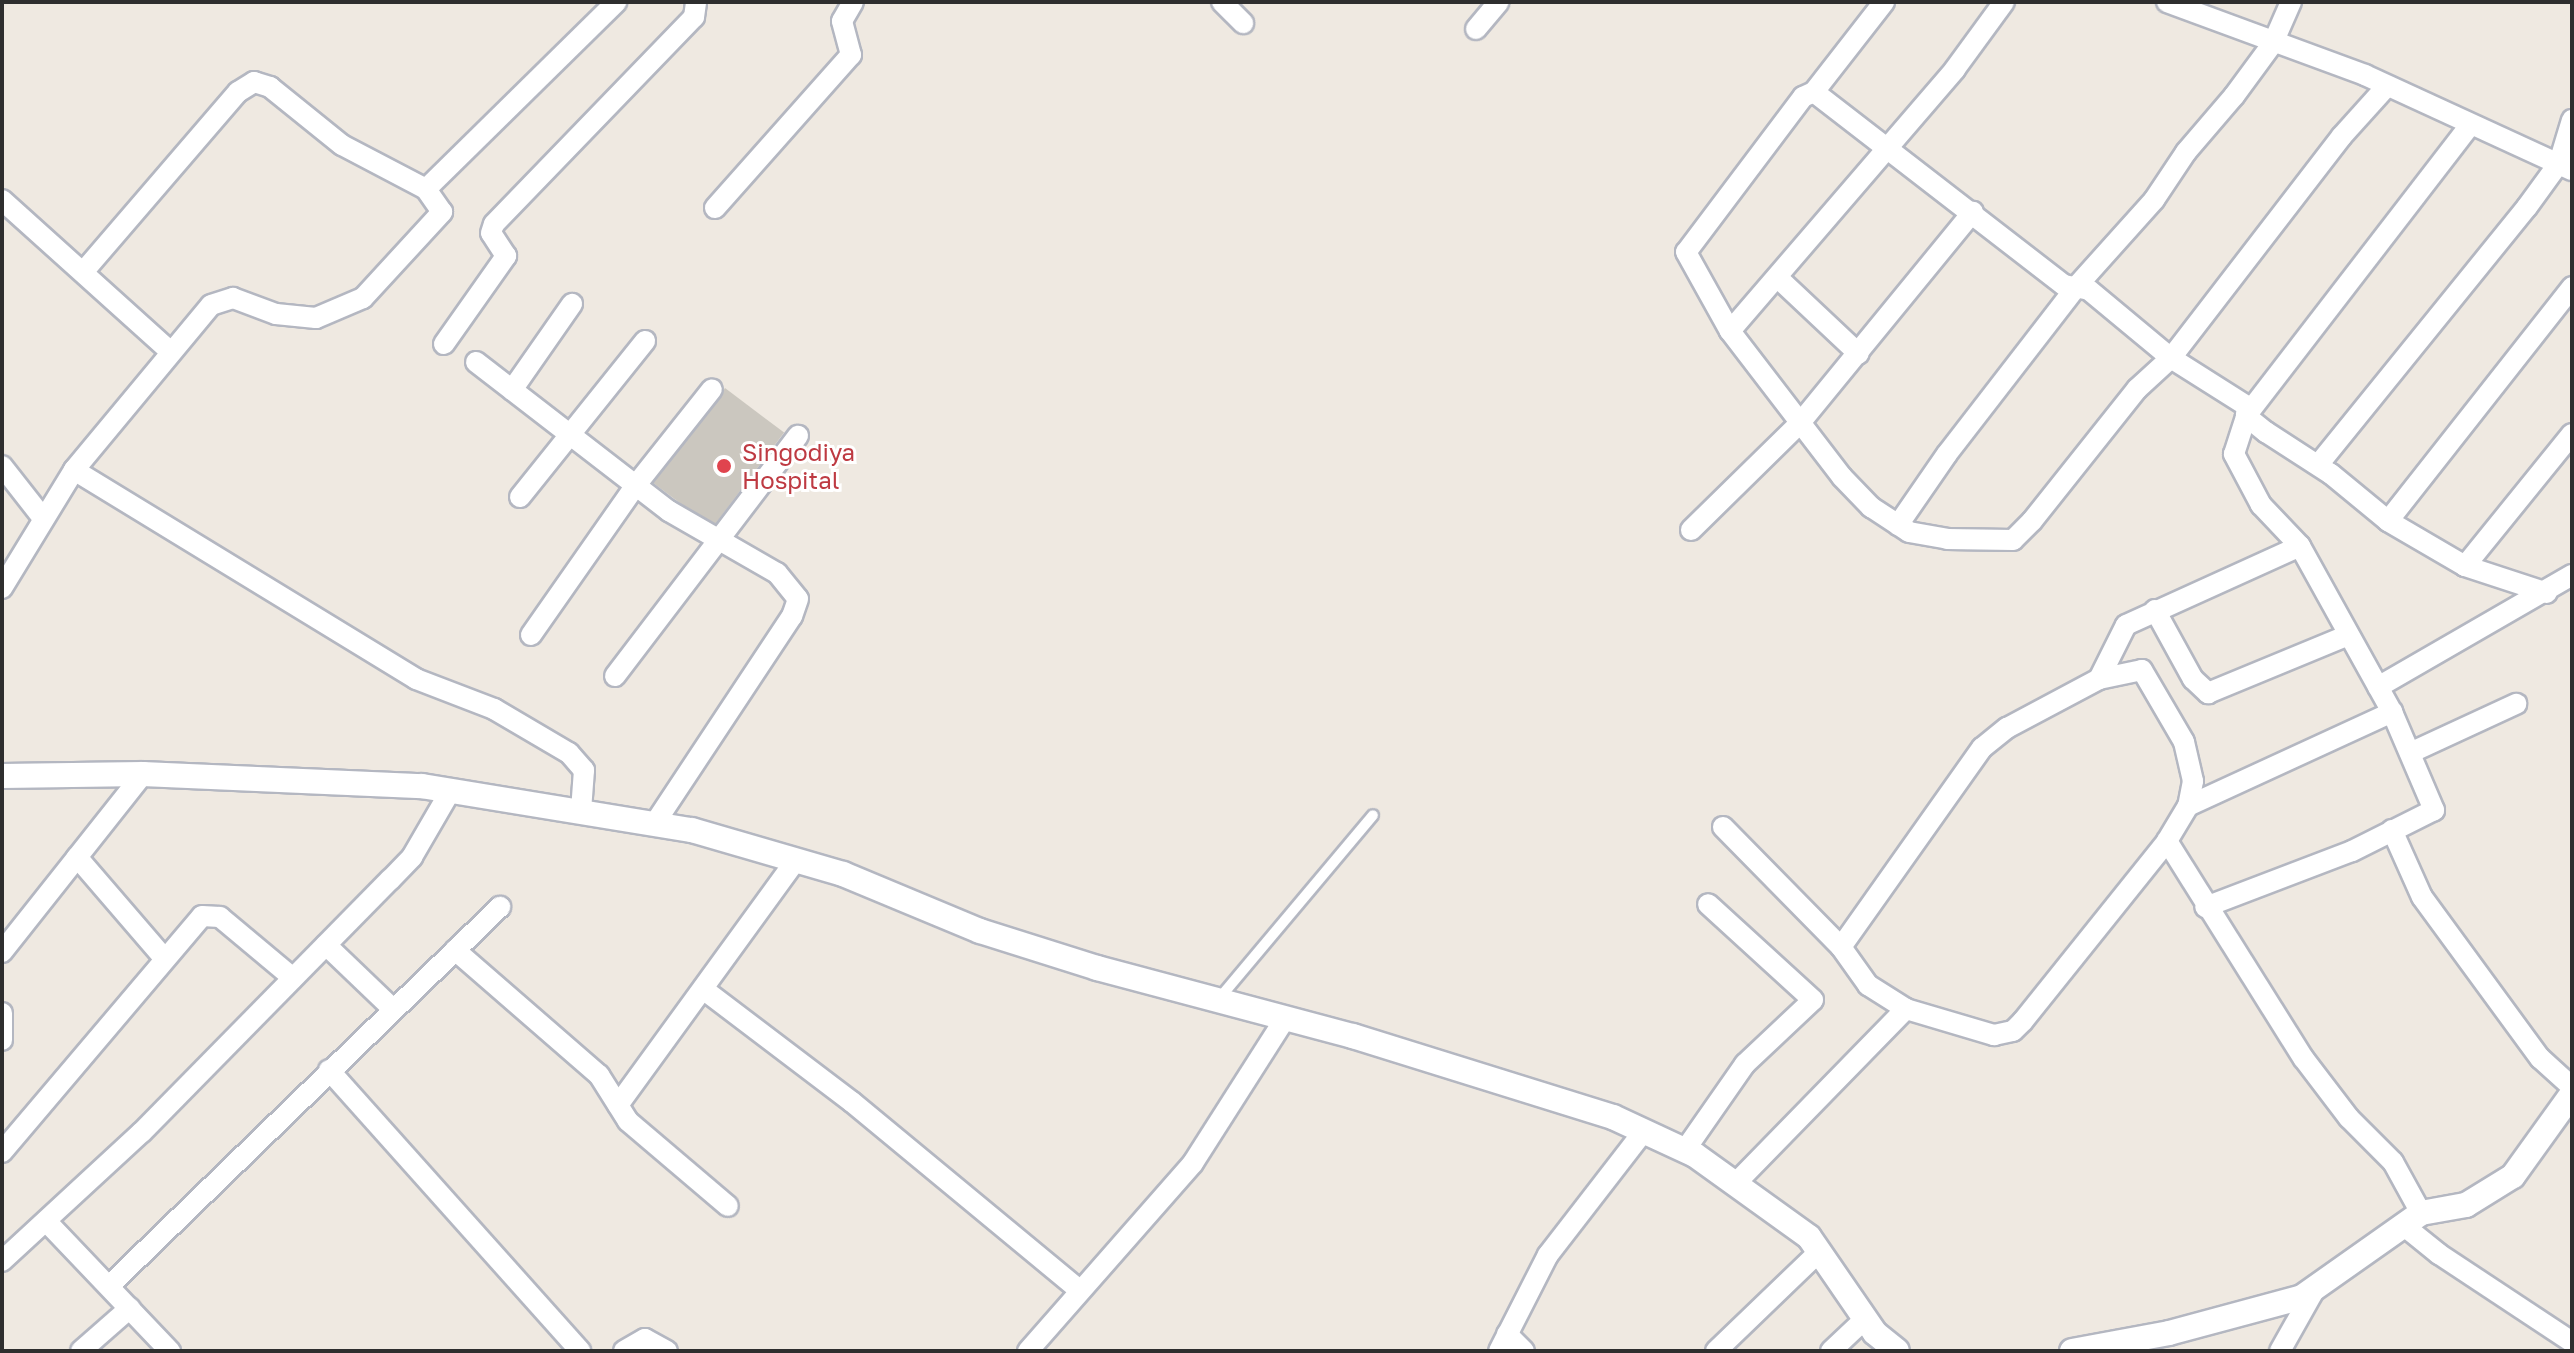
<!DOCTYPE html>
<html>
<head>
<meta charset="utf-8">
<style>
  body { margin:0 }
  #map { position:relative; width:2574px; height:1353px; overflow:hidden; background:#efe9e1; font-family:"Golos Text",sans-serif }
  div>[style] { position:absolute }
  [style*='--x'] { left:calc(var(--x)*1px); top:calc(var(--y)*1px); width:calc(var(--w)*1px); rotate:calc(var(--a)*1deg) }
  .building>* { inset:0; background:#cbc7bf; transform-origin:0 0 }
  .roads { filter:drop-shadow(2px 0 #b4b7c1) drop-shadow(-2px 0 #b4b7c1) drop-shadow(0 2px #b4b7c1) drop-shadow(0 -2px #b4b7c1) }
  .service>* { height:10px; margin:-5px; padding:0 5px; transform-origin:5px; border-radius:5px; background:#fff }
  .minor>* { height:20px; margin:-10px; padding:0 10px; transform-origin:10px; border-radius:10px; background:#fff }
  .tertiary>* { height:24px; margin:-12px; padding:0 12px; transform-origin:12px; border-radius:12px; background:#fff }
  .dots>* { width:22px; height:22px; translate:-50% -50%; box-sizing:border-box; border:4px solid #fff; border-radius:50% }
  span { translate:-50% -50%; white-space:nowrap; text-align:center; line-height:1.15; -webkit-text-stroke:6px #fff; paint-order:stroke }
  .health-label { font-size:24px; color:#be3a42 }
  .left { translate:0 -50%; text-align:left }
  .frame { position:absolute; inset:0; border:4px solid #2e2e2e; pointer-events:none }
</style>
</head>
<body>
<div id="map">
  <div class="building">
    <i style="left:725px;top:388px;width:74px;height:119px;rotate:37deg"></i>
  </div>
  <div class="roads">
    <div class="service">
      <i style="--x:1218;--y:1000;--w:241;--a:-50"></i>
    </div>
    <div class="minor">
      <i style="--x:1222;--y:2;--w:30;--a:45"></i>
      <i style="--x:1884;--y:2;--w:114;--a:127.9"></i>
      <i style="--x:1814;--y:92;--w:12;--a:156"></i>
      <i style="--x:1803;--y:97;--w:194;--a:127"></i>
      <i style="--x:1686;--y:252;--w:90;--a:60.9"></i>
      <i style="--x:1730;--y:331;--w:184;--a:52.5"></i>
      <i style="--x:1842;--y:477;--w:42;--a:46"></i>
      <i style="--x:1871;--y:507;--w:45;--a:33.3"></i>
      <i style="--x:1909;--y:532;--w:39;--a:10"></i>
      <i style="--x:1947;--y:539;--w:66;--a:0.9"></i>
      <i style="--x:2013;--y:540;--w:27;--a:-45"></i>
      <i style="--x:2032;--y:521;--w:169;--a:-51.5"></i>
      <i style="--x:2137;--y:389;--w:46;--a:-42.4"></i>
      <i style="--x:2171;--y:358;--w:280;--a:-52.4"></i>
      <i style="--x:2342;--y:136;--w:67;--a:-48"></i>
      <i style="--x:2167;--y:2;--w:211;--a:20.2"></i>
      <i style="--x:2365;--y:75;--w:228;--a:24.7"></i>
      <i style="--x:1476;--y:29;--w:35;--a:-50"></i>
      <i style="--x:1814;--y:92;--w:316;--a:37.7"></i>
      <i style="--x:2064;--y:285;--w:25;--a:11"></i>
      <i style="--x:2089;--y:290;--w:107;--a:39.7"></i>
      <i style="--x:2171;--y:358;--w:90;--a:32.3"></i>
      <i style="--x:2247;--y:406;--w:10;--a:96"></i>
      <i style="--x:2246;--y:416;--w:26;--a:39"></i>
      <i style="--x:2266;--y:432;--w:77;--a:32.9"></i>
      <i style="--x:2331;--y:474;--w:74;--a:39.5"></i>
      <i style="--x:2388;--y:521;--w:89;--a:30.3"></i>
      <i style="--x:2465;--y:566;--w:170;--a:-51"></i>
      <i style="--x:2;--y:200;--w:227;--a:42"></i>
      <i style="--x:715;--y:208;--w:205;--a:-48.4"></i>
      <i style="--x:851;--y:55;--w:35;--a:-105"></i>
      <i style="--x:842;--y:21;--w:22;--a:-60"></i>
      <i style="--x:84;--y:271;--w:236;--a:-49.3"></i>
      <i style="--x:238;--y:92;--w:19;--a:-32"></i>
      <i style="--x:254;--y:82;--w:17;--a:17"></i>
      <i style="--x:270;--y:87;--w:92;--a:38.9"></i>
      <i style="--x:342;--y:145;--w:95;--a:27.6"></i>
      <i style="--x:1777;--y:277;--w:112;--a:43.2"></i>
      <i style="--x:1730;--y:331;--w:345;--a:-49.3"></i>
      <i style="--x:1955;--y:69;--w:83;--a:-53.8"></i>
      <i style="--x:444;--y:344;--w:108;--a:-54.8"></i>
      <i style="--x:506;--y:256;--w:27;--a:-123"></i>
      <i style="--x:491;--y:233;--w:9;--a:-72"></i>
      <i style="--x:494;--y:224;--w:288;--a:-46"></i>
      <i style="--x:694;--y:17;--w:15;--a:-82"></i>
      <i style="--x:476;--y:362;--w:244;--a:37.7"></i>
      <i style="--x:669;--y:511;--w:125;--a:29.9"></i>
      <i style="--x:777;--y:573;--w:33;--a:51"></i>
      <i style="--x:798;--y:599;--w:18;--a:109"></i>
      <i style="--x:792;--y:616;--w:248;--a:123.5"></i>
      <i style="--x:512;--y:390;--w:105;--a:-55.1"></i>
      <i style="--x:2318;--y:465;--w:332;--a:-51"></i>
      <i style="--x:2527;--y:207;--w:54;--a:-54"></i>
      <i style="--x:2559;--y:163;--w:45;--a:-73.2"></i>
      <i style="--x:2;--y:466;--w:65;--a:51.9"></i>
      <i style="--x:74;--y:470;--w:401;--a:31.4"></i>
      <i style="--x:416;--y:679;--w:84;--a:21"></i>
      <i style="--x:494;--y:709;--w:87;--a:30.4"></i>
      <i style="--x:569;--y:753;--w:23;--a:49"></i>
      <i style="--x:584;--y:770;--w:41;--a:94.2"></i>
      <i style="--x:520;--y:497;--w:200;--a:-51.3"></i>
      <i style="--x:2388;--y:521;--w:298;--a:-51.8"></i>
      <i style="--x:1898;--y:525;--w:86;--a:-55.4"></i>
      <i style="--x:1947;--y:454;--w:211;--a:-52.3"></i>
      <i style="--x:2076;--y:287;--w:117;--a:-48.1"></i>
      <i style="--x:2154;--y:200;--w:58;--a:-56.3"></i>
      <i style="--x:2186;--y:152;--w:74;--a:-49.4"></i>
      <i style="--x:2234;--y:96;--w:66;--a:-53.7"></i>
      <i style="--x:2273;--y:43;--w:45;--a:-66.3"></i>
      <i style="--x:1691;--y:530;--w:153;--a:-44.5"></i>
      <i style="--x:1800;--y:423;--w:273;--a:-50.7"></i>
      <i style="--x:2465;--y:566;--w:86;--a:18.2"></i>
      <i style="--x:2;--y:588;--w:138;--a:-58.6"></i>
      <i style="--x:74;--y:470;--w:214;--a:-50.3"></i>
      <i style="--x:211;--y:305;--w:23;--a:-18"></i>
      <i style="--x:233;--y:298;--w:46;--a:20.4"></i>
      <i style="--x:276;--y:314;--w:40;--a:5.7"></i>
      <i style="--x:316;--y:318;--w:51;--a:-23.1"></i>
      <i style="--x:363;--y:298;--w:117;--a:-47.4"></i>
      <i style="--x:442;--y:212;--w:28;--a:-125"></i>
      <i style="--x:426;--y:189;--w:267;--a:-44.5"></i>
      <i style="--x:2155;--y:610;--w:79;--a:61.2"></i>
      <i style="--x:2193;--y:679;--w:21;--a:43"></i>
      <i style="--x:2208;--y:693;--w:152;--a:-22.4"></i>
      <i style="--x:531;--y:635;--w:183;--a:-55"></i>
      <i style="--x:636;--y:485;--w:122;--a:-51.6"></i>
      <i style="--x:615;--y:676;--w:302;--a:-52.7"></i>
      <i style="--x:2099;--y:679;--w:60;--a:-63.4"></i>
      <i style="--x:2126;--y:625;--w:191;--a:-24.4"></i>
      <i style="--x:2378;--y:687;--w:224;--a:-30"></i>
      <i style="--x:2392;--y:712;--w:190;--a:-119"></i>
      <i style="--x:2300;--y:546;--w:57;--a:-133.6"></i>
      <i style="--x:2261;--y:505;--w:58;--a:-117.9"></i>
      <i style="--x:2234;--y:454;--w:40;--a:-72"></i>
      <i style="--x:2246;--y:416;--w:367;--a:-52.4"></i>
      <i style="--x:2412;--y:752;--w:115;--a:-24.8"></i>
      <i style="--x:2188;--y:806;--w:225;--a:-24.7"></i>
      <i style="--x:2392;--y:712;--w:107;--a:66.8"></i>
      <i style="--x:2434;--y:810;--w:92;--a:153.4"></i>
      <i style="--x:2352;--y:851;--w:157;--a:159.1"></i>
      <i style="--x:1723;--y:827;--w:168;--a:45.5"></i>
      <i style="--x:1841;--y:947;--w:47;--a:54.6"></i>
      <i style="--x:1868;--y:985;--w:45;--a:32.3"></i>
      <i style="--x:1906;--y:1009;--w:92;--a:16.5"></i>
      <i style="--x:1994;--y:1035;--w:19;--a:-12"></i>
      <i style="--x:2013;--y:1031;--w:14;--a:-45"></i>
      <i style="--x:2023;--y:1021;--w:231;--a:-51.3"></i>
      <i style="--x:2392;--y:830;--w:73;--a:65.9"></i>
      <i style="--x:2422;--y:897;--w:200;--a:53.8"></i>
      <i style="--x:2540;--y:1058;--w:43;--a:42.2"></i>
      <i style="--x:77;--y:857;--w:132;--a:49.3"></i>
      <i style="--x:326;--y:945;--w:93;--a:43.7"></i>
      <i style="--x:1841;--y:947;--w:244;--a:-54.7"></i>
      <i style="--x:1982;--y:748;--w:32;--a:-39"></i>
      <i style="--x:2007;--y:728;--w:104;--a:-28"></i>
      <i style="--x:2099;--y:679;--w:44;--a:-11.8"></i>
      <i style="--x:2142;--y:670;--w:83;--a:59.7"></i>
      <i style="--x:2184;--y:742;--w:40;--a:77"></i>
      <i style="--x:2193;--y:781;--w:25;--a:101"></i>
      <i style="--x:2188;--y:806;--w:41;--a:121"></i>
      <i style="--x:2167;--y:841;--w:257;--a:57.9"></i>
      <i style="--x:2304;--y:1059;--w:74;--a:52.7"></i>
      <i style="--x:2349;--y:1118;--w:62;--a:45"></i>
      <i style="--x:2393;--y:1162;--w:58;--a:61.2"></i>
      <i style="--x:455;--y:950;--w:191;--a:41"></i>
      <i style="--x:599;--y:1075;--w:54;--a:57.8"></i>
      <i style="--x:628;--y:1121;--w:131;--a:40.4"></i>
      <i style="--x:2;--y:952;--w:227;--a:-51.6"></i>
      <i style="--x:703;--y:989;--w:187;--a:37.2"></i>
      <i style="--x:852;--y:1102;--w:295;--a:39.6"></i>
      <i style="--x:2;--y:1013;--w:27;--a:90"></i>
      <i style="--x:329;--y:1070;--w:377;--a:48.2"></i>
      <i style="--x:618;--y:1105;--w:303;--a:-54"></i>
      <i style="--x:1685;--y:1150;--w:105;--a:-55.1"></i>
      <i style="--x:1745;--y:1064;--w:93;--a:-43.3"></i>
      <i style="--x:1813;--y:1000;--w:142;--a:-137.6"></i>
      <i style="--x:2;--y:1152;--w:309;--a:-49.7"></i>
      <i style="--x:202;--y:916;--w:18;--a:3"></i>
      <i style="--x:220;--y:917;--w:95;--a:39.9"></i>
      <i style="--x:1737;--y:1182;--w:242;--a:-45.7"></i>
      <i style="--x:46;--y:1221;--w:180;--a:46.4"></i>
      <i style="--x:2403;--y:1225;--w:46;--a:38.9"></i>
      <i style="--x:2439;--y:1254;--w:159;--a:33.5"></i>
      <i style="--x:2;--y:1261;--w:190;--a:-42.7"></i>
      <i style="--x:142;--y:1132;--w:354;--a:-45.5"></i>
      <i style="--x:390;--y:880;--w:32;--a:-46"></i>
      <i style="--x:412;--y:857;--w:78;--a:-59.8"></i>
      <i style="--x:109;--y:1286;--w:545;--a:-44.11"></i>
      <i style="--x:1507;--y:1334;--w:24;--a:45"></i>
      <i style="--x:81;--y:1351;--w:65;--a:-41.3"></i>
      <i style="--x:624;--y:1351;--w:24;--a:-30"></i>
      <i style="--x:645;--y:1339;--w:25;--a:29"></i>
      <i style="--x:1028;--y:1351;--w:250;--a:-48.7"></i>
      <i style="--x:1193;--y:1163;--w:169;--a:-57.5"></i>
      <i style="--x:1499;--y:1351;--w:108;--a:-63"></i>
      <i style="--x:1548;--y:1255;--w:157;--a:-52.3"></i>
      <i style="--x:1716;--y:1351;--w:143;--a:-43.9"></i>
      <i style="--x:1831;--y:1351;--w:47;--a:-43.3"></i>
      <i style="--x:2280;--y:1351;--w:71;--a:-60.6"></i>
    </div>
    <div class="tertiary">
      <i style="--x:2;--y:776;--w:141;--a:-0.8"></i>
      <i style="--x:143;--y:774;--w:279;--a:2.5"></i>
      <i style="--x:422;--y:786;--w:274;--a:9.3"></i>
      <i style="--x:692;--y:830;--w:157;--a:16.2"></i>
      <i style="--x:843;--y:874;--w:148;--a:22.6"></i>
      <i style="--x:980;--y:931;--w:123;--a:17.5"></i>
      <i style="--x:1097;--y:968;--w:265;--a:14.9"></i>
      <i style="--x:1353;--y:1036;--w:272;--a:17.3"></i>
      <i style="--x:1613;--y:1117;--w:90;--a:24.9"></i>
      <i style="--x:1695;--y:1155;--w:140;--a:35.7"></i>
      <i style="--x:1809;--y:1237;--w:116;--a:55.5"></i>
      <i style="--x:1875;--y:1333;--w:28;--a:39"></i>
      <i style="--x:2072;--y:1351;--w:99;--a:-10.5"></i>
      <i style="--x:2169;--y:1333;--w:138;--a:-15.1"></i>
      <i style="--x:2302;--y:1297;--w:146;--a:-35.2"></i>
      <i style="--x:2421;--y:1213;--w:46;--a:-10.1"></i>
      <i style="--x:2466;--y:1205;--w:55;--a:-31.7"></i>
      <i style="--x:2513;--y:1176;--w:101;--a:-54.3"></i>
    </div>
  </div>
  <div class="dots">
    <i style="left:724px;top:466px;background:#e0444e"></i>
  </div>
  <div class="health-label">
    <span class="left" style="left:742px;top:466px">Singodiya<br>Hospital</span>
  </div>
  <div class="frame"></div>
</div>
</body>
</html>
